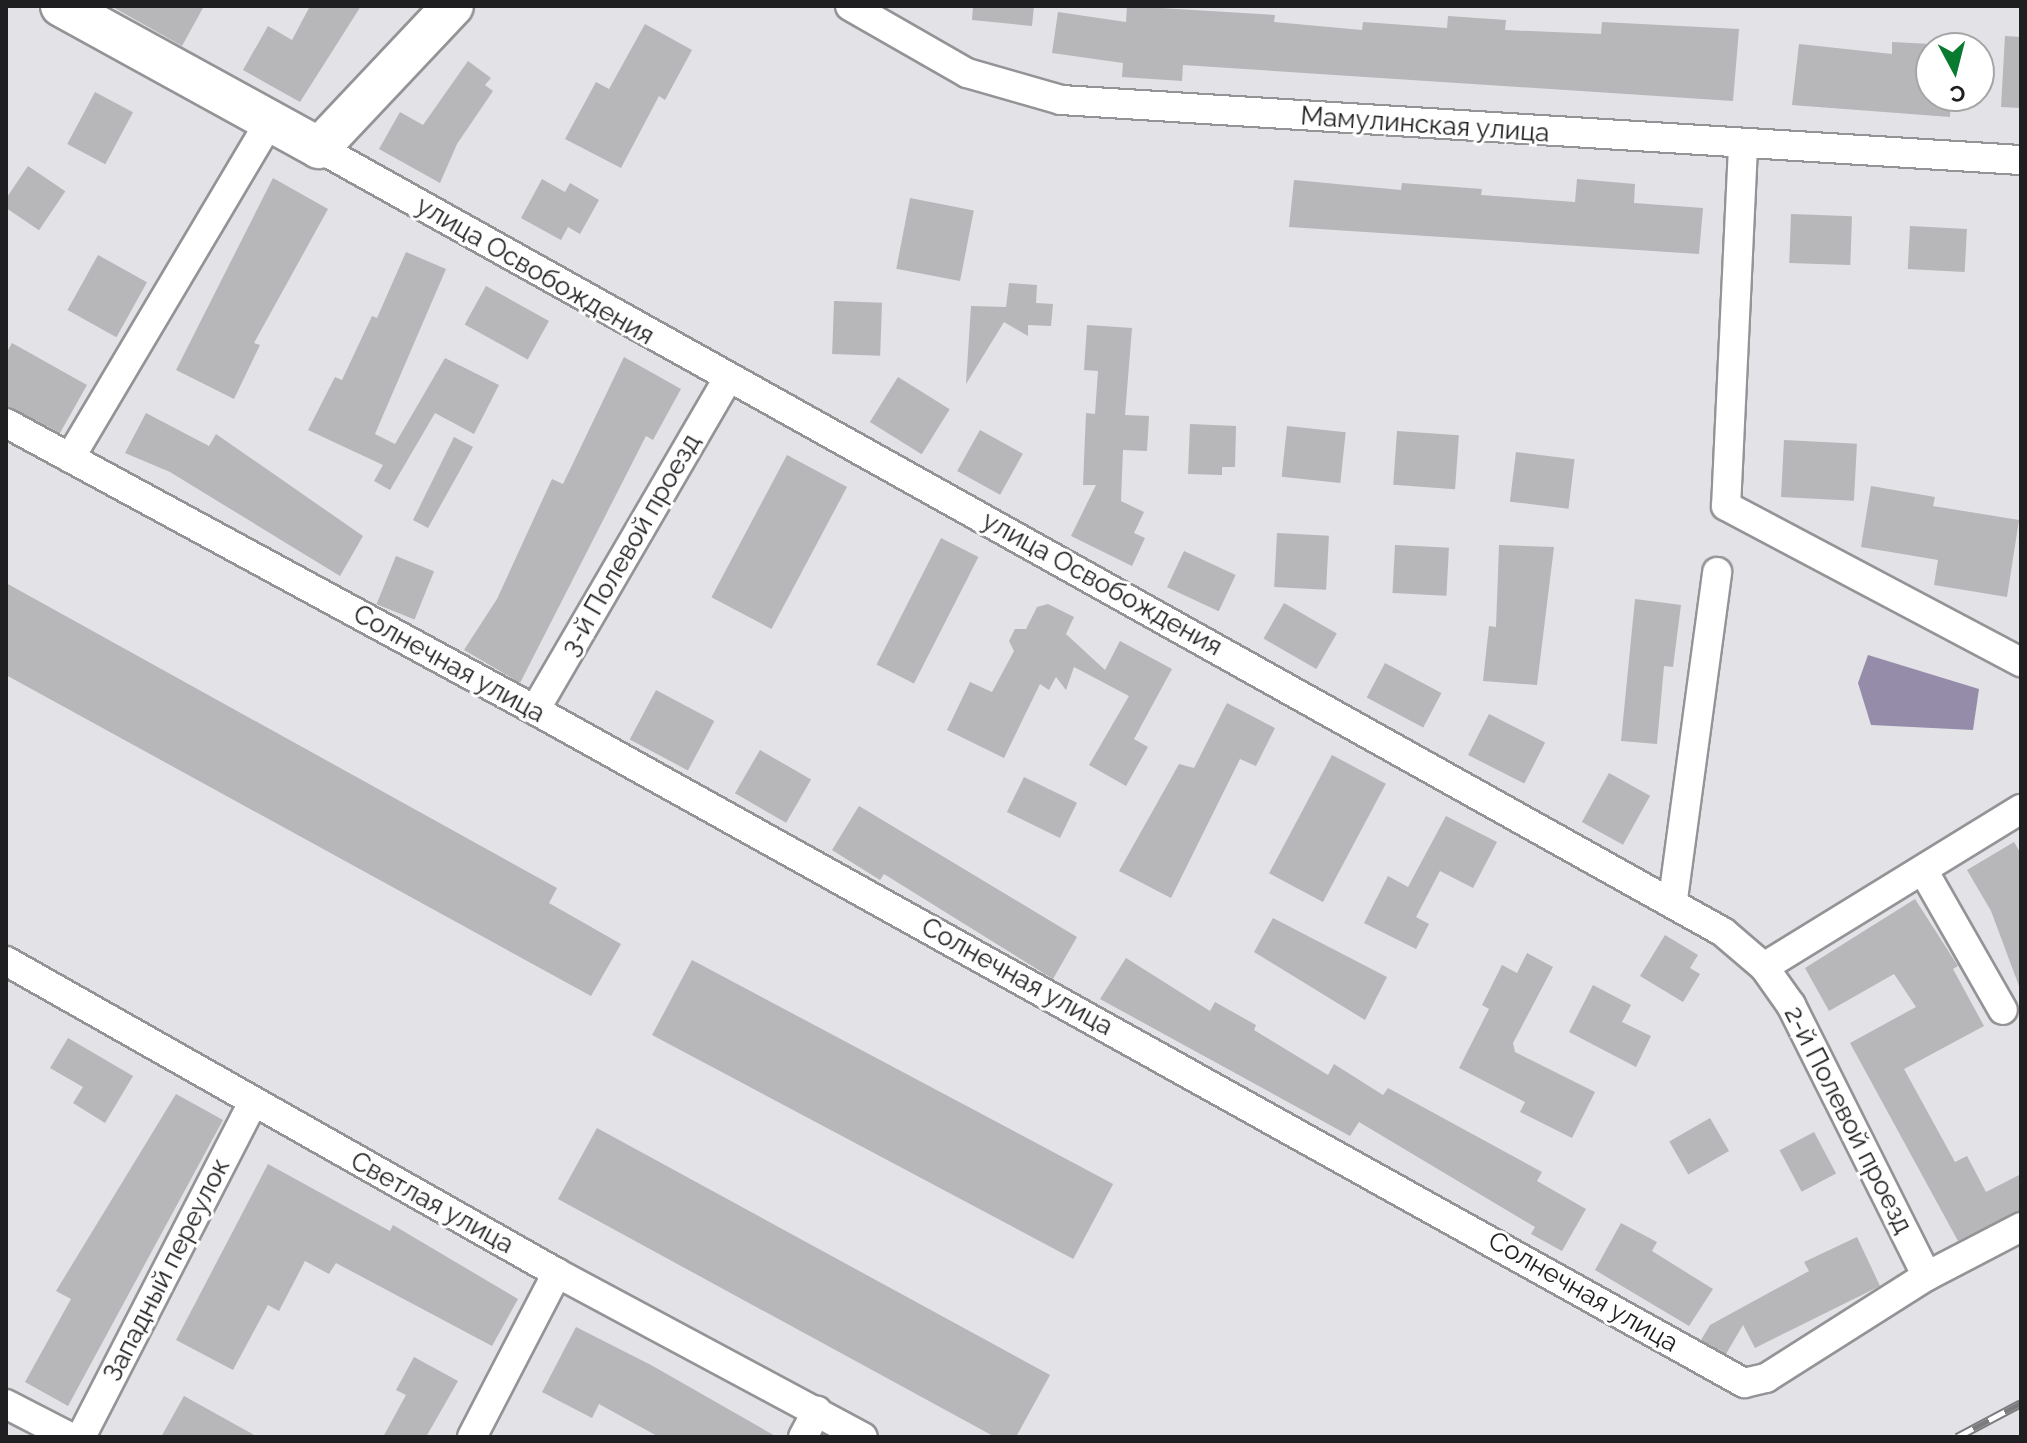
<!DOCTYPE html>
<html>
<head>
<meta charset="utf-8">
<style>
  body { margin:0 }
  #map { position:relative; width:2027px; height:1443px; overflow:hidden; background:#e3e2e6; font-family:Raleway,sans-serif }
  div>[style] { position:absolute }
  [style*='--x'] { left:calc(var(--x)*1px); top:calc(var(--y)*1px); width:calc(var(--w)*1px); rotate:calc(var(--a)*1deg) }
  .water>* { inset:0; background:#958caa }
  .building>* { inset:0; background:#b7b6b9; transform-origin:0 0 }
  .roads { filter:drop-shadow(2px 0 #949396) drop-shadow(-2px 0 #949396) drop-shadow(0 2px #949396) drop-shadow(0 -2px #949396) }
  .street>* { height:28px; margin:-14px; padding:0 14px; transform-origin:14px; border-radius:14px; background:#fff }
  .secondary>* { height:40px; margin:-20px; padding:0 20px; transform-origin:20px; border-radius:20px; background:#fff }
  .rail>* { height:9px; margin-top:-4.5px; transform-origin:0; background:repeating-linear-gradient(90deg,#fff 0 18px,#7c7b7e 0 36px); box-sizing:border-box; border-block:2px solid #7c7b7e }
  span { translate:-50% -50%; white-space:nowrap; text-align:center; line-height:1.15; -webkit-text-stroke:6px #fff; paint-order:stroke }
  .street-label { font-size:26px; color:#1f1e20 }
  .frame { position:absolute; inset:0; border:8px solid #1f1e20; pointer-events:none }
  .north { position:absolute; left:1915px; top:32px; width:80px; height:80px; box-sizing:border-box; background:#fff; border:2px solid #a5a5a6; border-radius:50%; rotate:173deg; font-size:22px; font-weight:700; line-height:32px; text-align:center; color:#1f1e20 }
  .north::after { content:''; display:block; margin:auto; width:28px; height:36px; background:#087b31; clip-path:polygon(50% 0,100% 100%,50% 72%,0 100%) }
</style>
</head>
<body>
<div id="map">
  <div class="water">
    <i style="clip-path:polygon(1868px 655px,1979px 689px,1973px 730px,1871px 725px,1858px 683px)"></i>
  </div>
  <div class="building">
    <i style="clip-path:polygon(111px 6px,204px 6px,182px 46px)"></i>
    <i style="clip-path:polygon(310px 6px,361px 6px,300px 102px,243px 70px,268px 26px,292px 40px)"></i>
    <i style="clip-path:polygon(973px 6px,1034px 6px,1032px 26px,972px 20px)"></i>
    <i style="clip-path:polygon(1127px 6px,1275px 15px,1274px 22px,1362px 30px,1363px 22px,1447px 28px,1448px 16px,1506px 20px,1505px 30px,1601px 34px,1602px 22px,1739px 29px,1733px 101px,1183px 65px,1182px 81px,1122px 77px,1123px 63px,1052px 53px,1058px 12px,1126px 22px)"></i>
    <i style="clip-path:polygon(645px 24px,692px 50px,665px 100px,659px 96px,621px 168px,565px 139px,596px 82px,609px 89px)"></i>
    <i style="clip-path:polygon(2005px 36px,2021px 37px,2021px 108px,2001px 107px)"></i>
    <i style="clip-path:polygon(1892px 42px,1931px 44px,1931px 96px,1951px 96px,1950px 117px,1792px 105px,1799px 44px,1892px 54px)"></i>
    <i style="clip-path:polygon(468px 61px,491px 78px,485px 85px,493px 91px,457px 144px,440px 183px,379px 149px,400px 112px,423px 125px)"></i>
    <i style="left:95px;top:92px;width:43px;height:59px;rotate:28deg"></i>
    <i style="left:28px;top:166px;width:45px;height:47px;rotate:34deg"></i>
    <i style="clip-path:polygon(273px 178px,328px 209px,254px 343px,260px 345px,234px 399px,176px 370px)"></i>
    <i style="clip-path:polygon(542px 179px,565px 192px,570px 183px,599px 200px,580px 234px,568px 227px,561px 240px,521px 218px)"></i>
    <i style="clip-path:polygon(1577px 179px,1635px 184px,1634px 203px,1703px 208px,1699px 254px,1289px 227px,1294px 180px,1401px 190px,1402px 183px,1482px 189px,1481px 195px,1575px 202px)"></i>
    <i style="left:910px;top:198px;width:65px;height:72px;rotate:11deg"></i>
    <i style="left:1791px;top:214px;width:61px;height:49px;rotate:2deg"></i>
    <i style="left:1910px;top:226px;width:57px;height:43px;rotate:3deg"></i>
    <i style="clip-path:polygon(406px 252px,446px 269px,375px 434px,395px 444px,445px 358px,499px 385px,474px 434px,435px 413px,390px 490px,374px 481px,383px 465px,308px 430px,335px 377px,342px 380px,372px 316px,377px 318px)"></i>
    <i style="left:98px;top:255px;width:56px;height:63px;rotate:29deg"></i>
    <i style="clip-path:polygon(1009px 283px,1037px 285px,1036px 303px,1053px 304px,1051px 326px,1028px 325px,1028px 336px,1004px 322px,966px 384px,971px 306px,1006px 307px)"></i>
    <i style="left:486px;top:286px;width:72px;height:44px;rotate:29deg"></i>
    <i style="left:834px;top:301px;width:48px;height:53px;rotate:2deg"></i>
    <i style="clip-path:polygon(1087px 325px,1132px 328px,1125px 415px,1149px 416px,1147px 451px,1123px 450px,1121px 501px,1144px 512px,1134px 533px,1145px 538px,1132px 566px,1071px 536px,1096px 485px,1083px 485px,1086px 413px,1095px 414px,1098px 371px,1084px 370px)"></i>
    <i style="clip-path:polygon(12px 343px,87px 385px,60px 433px,6px 405px,6px 354px)"></i>
    <i style="clip-path:polygon(624px 357px,681px 389px,653px 440px,646px 436px,520px 683px,464px 650px,497px 599px,552px 479px,563px 484px)"></i>
    <i style="left:898px;top:377px;width:61px;height:53px;rotate:32deg"></i>
    <i style="clip-path:polygon(146px 413px,209px 446px,216px 434px,363px 536px,340px 576px,170px 472px,125px 453px)"></i>
    <i style="clip-path:polygon(1190px 424px,1236px 426px,1235px 467px,1222px 467px,1222px 475px,1188px 474px)"></i>
    <i style="left:1287px;top:426px;width:59px;height:51px;rotate:6deg"></i>
    <i style="left:980px;top:430px;width:49px;height:47px;rotate:29deg"></i>
    <i style="left:1397px;top:431px;width:62px;height:54px;rotate:4deg"></i>
    <i style="clip-path:polygon(454px 437px,473px 447px,428px 528px,413px 520px)"></i>
    <i style="left:1784px;top:440px;width:73px;height:57px;rotate:3deg"></i>
    <i style="left:1516px;top:452px;width:59px;height:50px;rotate:7deg"></i>
    <i style="left:787px;top:455px;width:68px;height:161px;rotate:28deg"></i>
    <i style="clip-path:polygon(1871px 486px,1935px 497px,1933px 506px,2019px 520px,2007px 597px,1934px 585px,1938px 560px,1861px 547px)"></i>
    <i style="left:1277px;top:533px;width:52px;height:54px;rotate:3deg"></i>
    <i style="left:941px;top:538px;width:42px;height:142px;rotate:27deg"></i>
    <i style="left:1395px;top:545px;width:54px;height:48px;rotate:3deg"></i>
    <i style="clip-path:polygon(1499px 545px,1554px 547px,1537px 685px,1483px 681px,1489px 626px,1496px 627px)"></i>
    <i style="left:1184px;top:551px;width:57px;height:40px;rotate:25deg"></i>
    <i style="left:396px;top:556px;width:41px;height:52px;rotate:22deg"></i>
    <i style="clip-path:polygon(6px 583px,557px 888px,549px 903px,621px 944px,591px 996px,6px 675px)"></i>
    <i style="clip-path:polygon(1635px 599px,1681px 605px,1673px 667px,1664px 666px,1657px 744px,1621px 741px)"></i>
    <i style="left:1284px;top:603px;width:61px;height:41px;rotate:30deg"></i>
    <i style="clip-path:polygon(1048px 604px,1074px 617px,1066px 634px,1105px 670px,1120px 641px,1172px 669px,1134px 739px,1148px 747px,1126px 786px,1089px 765px,1129px 696px,1074px 667px,1066px 690px,1056px 677px,1049px 690px,1040px 684px,1004px 758px,947px 730px,970px 682px,992px 692px,1014px 651px,1009px 641px,1015px 629px,1026px 629px,1037px 607px)"></i>
    <i style="left:1385px;top:663px;width:64px;height:39px;rotate:28deg"></i>
    <i style="left:656px;top:690px;width:66px;height:56px;rotate:28deg"></i>
    <i style="clip-path:polygon(1227px 703px,1275px 728px,1256px 766px,1240px 759px,1171px 898px,1119px 871px,1179px 764px,1194px 768px)"></i>
    <i style="left:1489px;top:714px;width:63px;height:46px;rotate:27deg"></i>
    <i style="left:760px;top:750px;width:59px;height:50px;rotate:30deg"></i>
    <i style="left:1332px;top:755px;width:61px;height:134px;rotate:28deg"></i>
    <i style="left:1609px;top:773px;width:47px;height:56px;rotate:29deg"></i>
    <i style="left:1024px;top:777px;width:59px;height:39px;rotate:26deg"></i>
    <i style="clip-path:polygon(859px 806px,1077px 937px,1053px 979px,884px 874px,880px 880px,832px 850px)"></i>
    <i style="clip-path:polygon(1446px 816px,1497px 842px,1473px 888px,1440px 871px,1416px 917px,1429px 924px,1416px 949px,1364px 923px,1388px 876px,1408px 887px)"></i>
    <i style="clip-path:polygon(2014px 842px,2021px 854px,2019px 986px,1991px 911px,1967px 870px)"></i>
    <i style="clip-path:polygon(1915px 899px,1958px 966px,1953px 969px,1984px 1026px,1904px 1069px,1955px 1162px,1967px 1156px,1986px 1192px,2021px 1174px,2021px 1210px,1958px 1241px,1850px 1043px,1916px 1007px,1894px 974px,1829px 1011px,1805px 968px)"></i>
    <i style="clip-path:polygon(1273px 918px,1387px 977px,1365px 1020px,1254px 952px)"></i>
    <i style="clip-path:polygon(1665px 935px,1698px 955px,1690px 968px,1700px 974px,1683px 1002px,1640px 976px)"></i>
    <i style="clip-path:polygon(1527px 953px,1553px 967px,1513px 1043px,1515px 1052px,1595px 1092px,1572px 1138px,1520px 1112px,1525px 1102px,1459px 1068px,1489px 1009px,1482px 1005px,1502px 965px,1517px 973px)"></i>
    <i style="clip-path:polygon(1126px 958px,1210px 1011px,1215px 1002px,1256px 1025px,1254px 1030px,1328px 1075px,1334px 1064px,1383px 1095px,1388px 1088px,1542px 1172px,1537px 1181px,1586px 1209px,1562px 1251px,1531px 1234px,1535px 1227px,1359px 1122px,1350px 1136px,1100px 999px)"></i>
    <i style="left:692px;top:960px;width:477px;height:85px;rotate:28deg"></i>
    <i style="clip-path:polygon(1593px 985px,1631px 1005px,1622px 1022px,1651px 1036px,1636px 1067px,1569px 1032px)"></i>
    <i style="clip-path:polygon(68px 1038px,133px 1076px,105px 1123px,73px 1103px,83px 1087px,50px 1068px)"></i>
    <i style="clip-path:polygon(176px 1094px,223px 1120px,68px 1406px,25px 1382px,71px 1299px,56px 1291px)"></i>
    <i style="left:1710px;top:1118px;width:38px;height:47px;rotate:60deg"></i>
    <i style="clip-path:polygon(597px 1128px,1050px 1375px,1016px 1437px,995px 1437px,558px 1199px)"></i>
    <i style="left:1814px;top:1132px;width:47px;height:39px;rotate:62deg"></i>
    <i style="clip-path:polygon(268px 1164px,390px 1231px,393px 1225px,518px 1299px,492px 1346px,336px 1263px,329px 1274px,305px 1261px,279px 1311px,268px 1305px,233px 1370px,176px 1340px)"></i>
    <i style="clip-path:polygon(1621px 1223px,1657px 1242px,1652px 1251px,1713px 1289px,1689px 1326px,1595px 1270px)"></i>
    <i style="clip-path:polygon(1857px 1237px,1880px 1286px,1755px 1348px,1743px 1325px,1726px 1354px,1701px 1340px,1710px 1325px,1809px 1271px,1804px 1262px)"></i>
    <i style="clip-path:polygon(576px 1327px,651px 1365px,777px 1437px,659px 1437px,599px 1404px,592px 1418px,542px 1392px)"></i>
    <i style="clip-path:polygon(414px 1357px,458px 1381px,426px 1437px,383px 1437px,406px 1395px,396px 1390px)"></i>
    <i style="clip-path:polygon(184px 1396px,258px 1437px,161px 1437px)"></i>
  </div>
  <div class="roads">
    <div class="street">
      <i style="--x:850;--y:6;--w:135;--a:29.8"></i>
      <i style="--x:967;--y:73;--w:98;--a:16"></i>
      <i style="--x:1061;--y:100;--w:962;--a:3.58"></i>
      <i style="--x:1743;--y:147;--w:359;--a:92.7"></i>
      <i style="--x:1726;--y:506;--w:334;--a:27.9"></i>
      <i style="--x:319;--y:148;--w:1608;--a:29.18"></i>
      <i style="--x:1723;--y:932;--w:54;--a:40.5"></i>
      <i style="--x:1764;--y:967;--w:47;--a:54.6"></i>
      <i style="--x:1791;--y:1005;--w:303;--a:63.4"></i>
      <i style="--x:6;--y:423;--w:602;--a:28.48"></i>
      <i style="--x:535;--y:710;--w:1384;--a:29.1"></i>
      <i style="--x:1744;--y:1383;--w:23;--a:-13"></i>
      <i style="--x:1766;--y:1378;--w:191;--a:-32.4"></i>
      <i style="--x:1927;--y:1276;--w:106;--a:-27.5"></i>
      <i style="--x:70;--y:458;--w:392;--a:-59.3"></i>
      <i style="--x:535;--y:710;--w:382;--a:-59.8"></i>
      <i style="--x:1923;--y:870;--w:161;--a:60.3"></i>
      <i style="--x:1673;--y:899;--w:330;--a:-82.3"></i>
      <i style="--x:6;--y:961;--w:633;--a:29.52"></i>
      <i style="--x:557;--y:1273;--w:347;--a:28.2"></i>
      <i style="--x:1764;--y:967;--w:302;--a:-31.6"></i>
      <i style="--x:6;--y:1404;--w:72;--a:27.3"></i>
      <i style="--x:81;--y:1437;--w:376;--a:-62.8"></i>
      <i style="--x:472;--y:1437;--w:185;--a:-62.6"></i>
      <i style="--x:803;--y:1437;--w:30;--a:-62"></i>
    </div>
    <div class="secondary">
      <i style="--x:61;--y:6;--w:294;--a:28.8"></i>
      <i style="--x:319;--y:148;--w:195;--a:-46.7"></i>
    </div>
  </div>
  <div class="rail">
    <i style="--x:1957;--y:1437;--w:72;--a:-28"></i>
  </div>
  <div class="street-label">
    <span style="left:1425px;top:125px;rotate:4deg">Мамулинская улица</span>
    <span style="left:535px;top:271px;rotate:30deg">улица Освобождения</span>
    <span style="left:631px;top:545px;rotate:-60deg">3-й Полевой проезд</span>
    <span style="left:1102px;top:584px;rotate:29deg">улица Освобождения</span>
    <span style="left:449px;top:664px;rotate:29deg">Солнечная улица</span>
    <span style="left:1017px;top:977px;rotate:29deg">Солнечная улица</span>
    <span style="left:1848px;top:1120px;rotate:63deg">2-й Полевой проезд</span>
    <span style="left:432px;top:1203px;rotate:29deg">Светлая улица</span>
    <span style="left:167px;top:1270px;rotate:-63deg">Западный переулок</span>
    <span style="left:1583px;top:1292px;rotate:30deg">Солнечная улица</span>
  </div>
  <div class="frame"></div>
  <div class="north">С</div>
</div>
</body>
</html>
